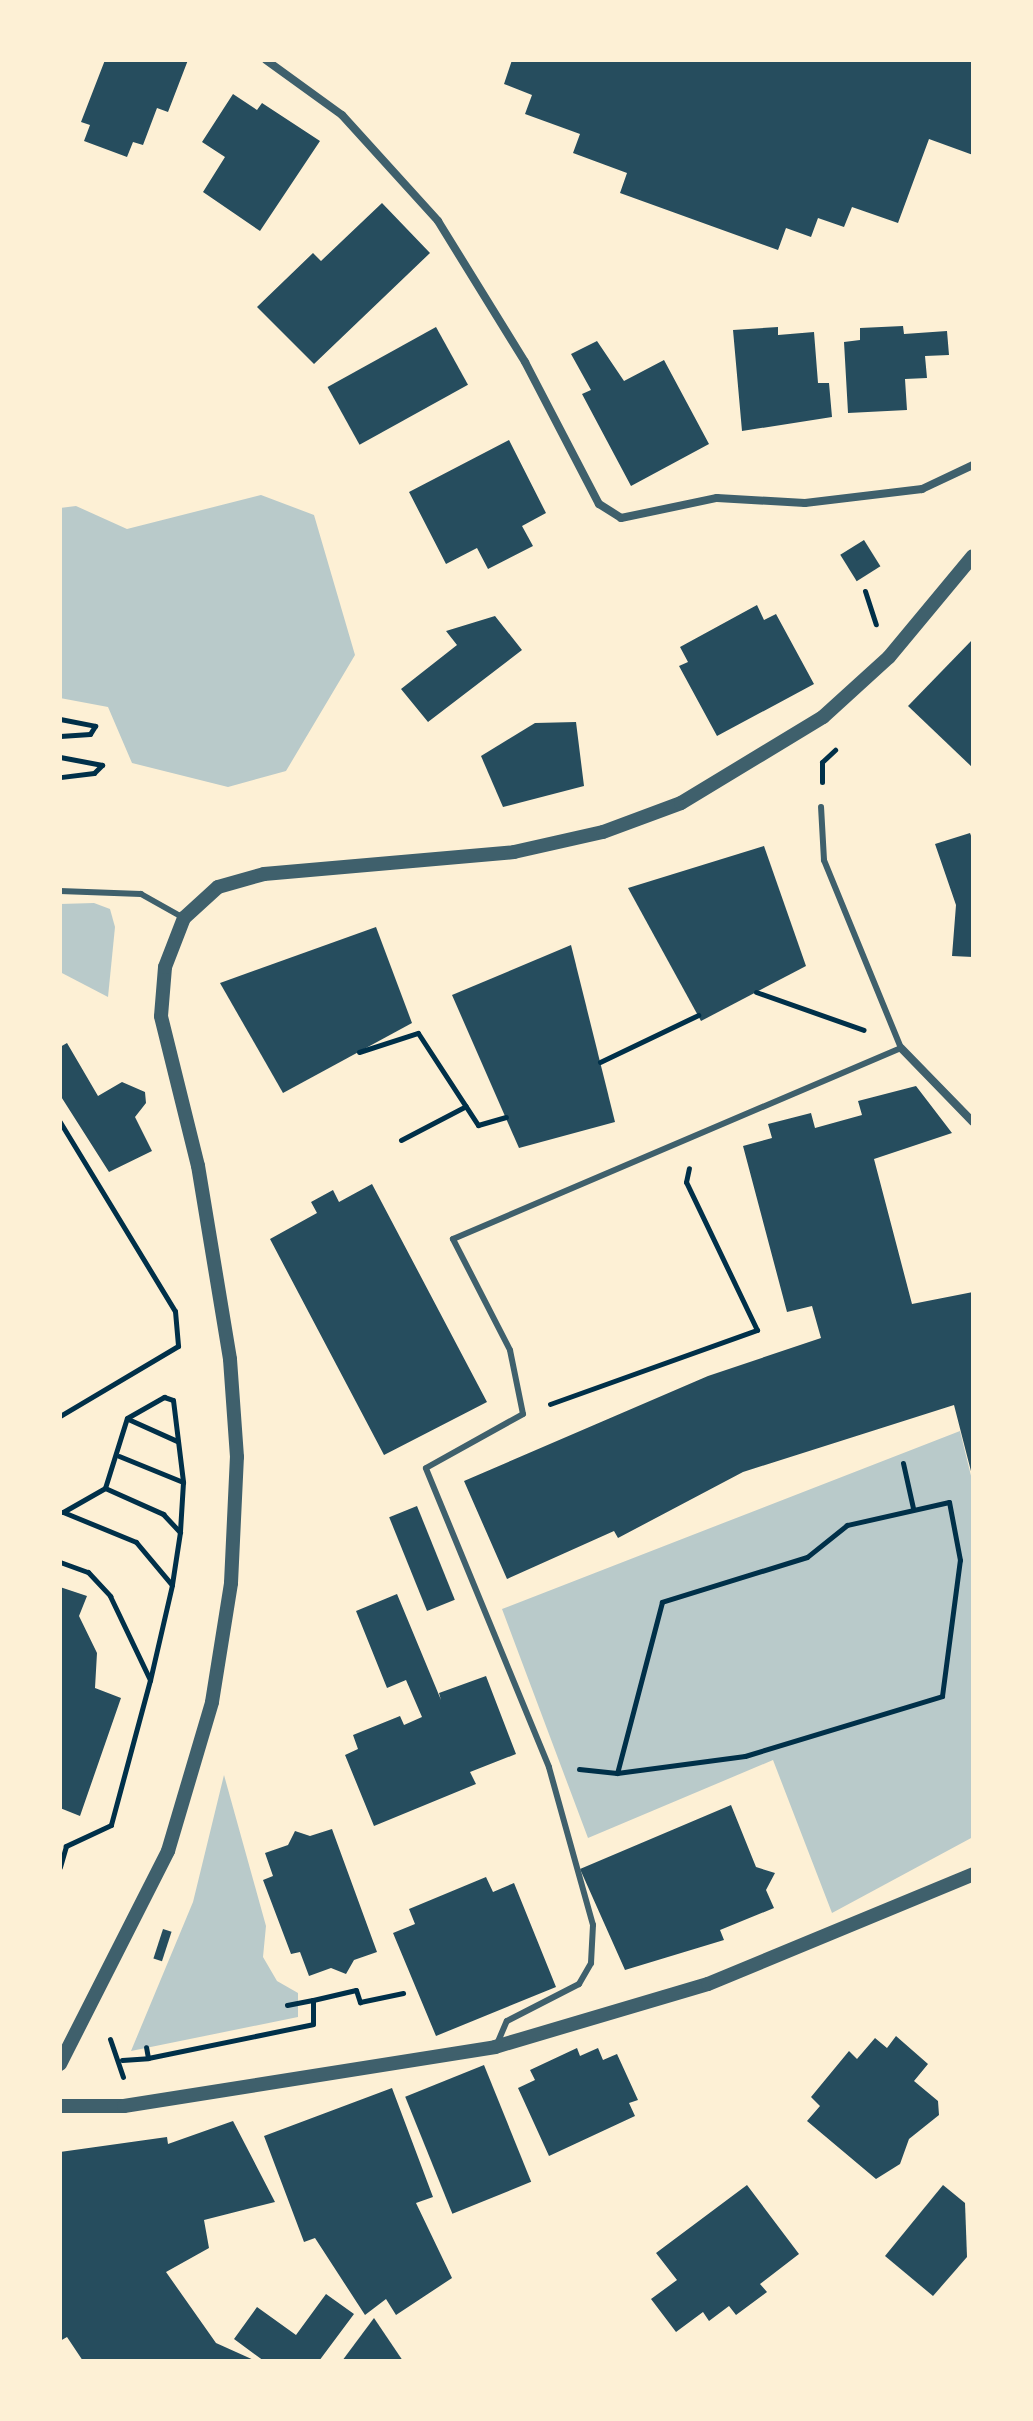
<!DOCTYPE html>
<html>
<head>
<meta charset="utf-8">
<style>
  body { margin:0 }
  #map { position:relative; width:1033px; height:2421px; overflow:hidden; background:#fdf0d5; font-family:"Varela Round",sans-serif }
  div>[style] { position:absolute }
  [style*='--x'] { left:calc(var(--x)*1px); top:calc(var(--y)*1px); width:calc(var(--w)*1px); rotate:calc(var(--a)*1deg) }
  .green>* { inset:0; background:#b9caca }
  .building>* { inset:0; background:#264d5e; transform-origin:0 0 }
  .path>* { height:5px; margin:-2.5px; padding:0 2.5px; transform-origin:2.5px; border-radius:2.5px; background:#003049 }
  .service>* { height:6px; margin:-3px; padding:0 3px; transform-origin:3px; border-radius:3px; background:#3f606c }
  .minor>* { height:8px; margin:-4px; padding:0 4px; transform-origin:4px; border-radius:4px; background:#3f606c }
  .tertiary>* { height:14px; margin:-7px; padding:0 7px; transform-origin:7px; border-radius:7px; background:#3f606c }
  span { translate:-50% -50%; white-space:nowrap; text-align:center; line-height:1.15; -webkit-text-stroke:7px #fdf0d5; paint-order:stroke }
  .frame { position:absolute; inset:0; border:62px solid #fdf0d5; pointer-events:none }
</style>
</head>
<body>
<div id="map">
  <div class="green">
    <i style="clip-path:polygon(261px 495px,314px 515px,355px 655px,286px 771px,228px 787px,132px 763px,108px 707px,60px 698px,60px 508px,76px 506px,127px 529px)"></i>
    <i style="clip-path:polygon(94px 903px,110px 909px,115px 927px,108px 997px,60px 972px,60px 904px)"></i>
    <i style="clip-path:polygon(960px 1431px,973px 1484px,973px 1837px,832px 1913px,773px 1760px,588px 1838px,502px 1609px)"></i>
    <i style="clip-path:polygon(224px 1775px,266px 1926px,263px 1957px,277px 1981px,298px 1993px,298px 2017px,131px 2051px,193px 1902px)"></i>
  </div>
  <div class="building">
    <i style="clip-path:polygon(105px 60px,188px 60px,168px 112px,157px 108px,143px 145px,133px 142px,127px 157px,84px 141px,90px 125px,81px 122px)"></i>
    <i style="clip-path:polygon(512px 60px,973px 60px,973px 155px,929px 139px,898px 223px,852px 207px,844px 227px,818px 218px,811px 237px,786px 228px,778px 250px,620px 193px,627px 173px,573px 153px,580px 134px,525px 114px,532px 95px,504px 84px)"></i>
    <i style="clip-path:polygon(233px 94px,257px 110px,262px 103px,320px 141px,260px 231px,203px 192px,225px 157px,202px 142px)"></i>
    <i style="clip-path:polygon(382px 203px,430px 253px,314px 364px,257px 307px,313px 253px,321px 261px)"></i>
    <i style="clip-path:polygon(903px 326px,904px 334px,947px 331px,949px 355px,925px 356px,927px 378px,905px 379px,907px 410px,848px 413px,844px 342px,860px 340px,860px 328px)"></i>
    <i style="left:436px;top:327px;width:66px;height:124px;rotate:61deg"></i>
    <i style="clip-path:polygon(778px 327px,778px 335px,814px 332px,818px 383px,829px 383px,832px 417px,742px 431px,733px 330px)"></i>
    <i style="clip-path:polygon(597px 341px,624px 381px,664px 360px,709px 444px,631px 486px,582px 394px,591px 390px,571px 354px)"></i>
    <i style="clip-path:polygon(509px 440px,546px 513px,522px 526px,533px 546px,488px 569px,477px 548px,446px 564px,409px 492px)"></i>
    <i style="left:864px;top:540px;width:31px;height:28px;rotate:58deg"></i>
    <i style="clip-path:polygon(757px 605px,764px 620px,776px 614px,814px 684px,717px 736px,679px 666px,688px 662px,680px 647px)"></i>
    <i style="clip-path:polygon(495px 616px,522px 650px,428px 722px,401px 689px,457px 645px,446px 631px)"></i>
    <i style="clip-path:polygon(973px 639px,973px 768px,908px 706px)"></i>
    <i style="clip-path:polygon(576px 722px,584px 786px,503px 807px,481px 756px,535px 723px)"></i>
    <i style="clip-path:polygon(970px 833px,973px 841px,973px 957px,952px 956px,956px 905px,935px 844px)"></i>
    <i style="clip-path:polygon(764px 846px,806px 966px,701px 1021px,628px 888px)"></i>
    <i style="clip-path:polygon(376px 927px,412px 1023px,283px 1093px,220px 983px)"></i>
    <i style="clip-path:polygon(571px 945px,615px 1122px,519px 1148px,452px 995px)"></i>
    <i style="clip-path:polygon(67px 1043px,98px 1096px,122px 1082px,145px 1092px,146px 1103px,135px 1117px,152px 1151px,109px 1172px,60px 1095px,60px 1047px)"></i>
    <i style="clip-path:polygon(916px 1086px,952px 1133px,874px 1159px,912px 1304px,973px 1292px,973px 1479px,954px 1405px,743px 1472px,618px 1538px,614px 1531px,507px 1579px,464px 1481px,708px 1376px,821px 1338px,812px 1306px,787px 1312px,743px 1146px,772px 1138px,768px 1124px,811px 1113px,815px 1128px,862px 1115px,858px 1101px)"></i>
    <i style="clip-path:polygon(372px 1184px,487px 1402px,384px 1455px,270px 1239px,317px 1213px,311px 1202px,333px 1190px,339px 1202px)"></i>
    <i style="left:417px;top:1506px;width:101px;height:30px;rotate:68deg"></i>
    <i style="clip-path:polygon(60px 1587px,87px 1596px,79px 1616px,97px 1653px,95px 1688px,121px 1698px,80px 1816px,60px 1808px)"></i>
    <i style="clip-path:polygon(397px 1594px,441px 1700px,439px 1693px,486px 1676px,516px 1754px,470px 1772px,476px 1784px,374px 1826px,345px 1755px,358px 1749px,353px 1735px,400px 1716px,404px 1725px,422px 1717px,406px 1680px,387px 1688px,356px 1611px)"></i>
    <i style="clip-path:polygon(731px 1805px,756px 1867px,775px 1873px,766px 1890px,774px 1908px,720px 1930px,724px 1940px,625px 1970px,580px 1869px)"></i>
    <i style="clip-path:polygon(332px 1829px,377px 1952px,354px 1960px,346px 1974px,331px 1968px,309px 1976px,300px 1952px,291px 1954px,263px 1880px,273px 1876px,265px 1853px,288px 1845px,295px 1831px,310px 1836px)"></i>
    <i style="clip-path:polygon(486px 1877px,493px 1892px,514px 1883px,556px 1987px,436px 2036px,393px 1933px,415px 1924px,409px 1909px)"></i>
    <i style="left:163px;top:1929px;width:9px;height:31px;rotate:18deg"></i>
    <i style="clip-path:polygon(896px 2036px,928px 2064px,914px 2081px,938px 2101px,939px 2115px,909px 2139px,900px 2164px,876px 2179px,807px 2121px,820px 2106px,811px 2097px,849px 2051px,857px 2059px,875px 2038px,887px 2048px)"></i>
    <i style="clip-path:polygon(577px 2048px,580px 2056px,598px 2048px,603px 2060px,617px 2054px,638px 2100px,629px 2103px,635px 2116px,549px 2156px,518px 2088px,535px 2080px,530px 2070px)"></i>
    <i style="left:484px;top:2065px;width:126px;height:85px;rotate:68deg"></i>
    <i style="clip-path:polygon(392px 2088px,433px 2197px,416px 2203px,452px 2278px,396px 2315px,386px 2299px,365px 2315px,315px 2238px,304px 2242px,264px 2136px)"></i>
    <i style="clip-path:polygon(233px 2121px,275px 2202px,204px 2220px,209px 2248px,166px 2272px,216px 2343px,256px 2361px,83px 2361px,67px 2337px,60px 2341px,60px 2152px,167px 2137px,168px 2144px)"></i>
    <i style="clip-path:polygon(747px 2185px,799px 2254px,760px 2284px,767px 2292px,736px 2315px,729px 2306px,709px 2321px,703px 2312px,676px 2332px,651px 2299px,677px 2280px,656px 2253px)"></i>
    <i style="clip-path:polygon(943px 2185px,965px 2203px,967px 2257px,933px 2296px,885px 2256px)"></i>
    <i style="clip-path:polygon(326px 2294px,354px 2314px,319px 2361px,264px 2361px,234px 2339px,257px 2307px,296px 2335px)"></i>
    <i style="clip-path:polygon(374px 2318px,403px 2361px,342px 2361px)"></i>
  </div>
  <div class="path">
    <i style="--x:865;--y:591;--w:35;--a:72"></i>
    <i style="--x:60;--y:719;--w:36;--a:11"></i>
    <i style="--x:95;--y:726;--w:9;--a:122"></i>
    <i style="--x:90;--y:734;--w:30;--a:176"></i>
    <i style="--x:60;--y:757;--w:43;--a:10.8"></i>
    <i style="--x:102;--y:765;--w:11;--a:135"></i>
    <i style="--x:94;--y:773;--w:34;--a:173"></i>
    <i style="--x:822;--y:782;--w:20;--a:-90"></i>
    <i style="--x:822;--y:762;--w:18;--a:-43"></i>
    <i style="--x:756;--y:992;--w:114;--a:19.4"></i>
    <i style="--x:359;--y:1052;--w:62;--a:-17.9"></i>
    <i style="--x:418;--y:1033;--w:110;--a:56.9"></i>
    <i style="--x:478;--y:1125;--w:29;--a:-16"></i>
    <i style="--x:600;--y:1062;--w:109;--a:-25.6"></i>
    <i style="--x:60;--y:1122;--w:221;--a:58.7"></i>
    <i style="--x:175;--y:1311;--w:35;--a:85"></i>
    <i style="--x:178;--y:1346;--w:137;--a:149.3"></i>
    <i style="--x:401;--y:1140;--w:73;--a:-27.6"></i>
    <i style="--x:550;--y:1404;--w:220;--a:-19.7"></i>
    <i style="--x:757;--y:1330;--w:164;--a:-115.6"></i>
    <i style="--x:686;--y:1182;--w:14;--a:-78"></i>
    <i style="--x:128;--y:1419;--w:54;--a:24.2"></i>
    <i style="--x:119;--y:1456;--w:69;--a:22.1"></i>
    <i style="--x:183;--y:1482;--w:49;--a:93.5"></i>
    <i style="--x:903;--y:1463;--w:46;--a:77.5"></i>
    <i style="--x:105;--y:1488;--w:64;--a:24.1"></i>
    <i style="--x:163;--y:1514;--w:25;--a:47"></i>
    <i style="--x:180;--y:1532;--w:53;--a:98.7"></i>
    <i style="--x:63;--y:1512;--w:48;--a:-29.7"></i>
    <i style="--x:105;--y:1488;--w:73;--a:-72.6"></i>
    <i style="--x:127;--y:1418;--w:43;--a:-29.6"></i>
    <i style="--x:164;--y:1397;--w:9;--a:18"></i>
    <i style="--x:173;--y:1400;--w:83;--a:83"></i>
    <i style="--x:63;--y:1512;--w:79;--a:22.3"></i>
    <i style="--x:136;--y:1542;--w:56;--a:50.1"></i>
    <i style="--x:172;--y:1585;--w:98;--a:103"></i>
    <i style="--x:60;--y:1562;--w:30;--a:20"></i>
    <i style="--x:88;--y:1572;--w:33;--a:47"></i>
    <i style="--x:110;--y:1596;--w:93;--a:64.5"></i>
    <i style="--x:150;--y:1680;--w:150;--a:105.1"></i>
    <i style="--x:111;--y:1825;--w:50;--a:155"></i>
    <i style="--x:66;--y:1846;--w:22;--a:106"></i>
    <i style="--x:579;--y:1769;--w:38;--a:6"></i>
    <i style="--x:617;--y:1773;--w:129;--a:-7.6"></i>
    <i style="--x:745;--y:1756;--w:206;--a:-16.9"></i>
    <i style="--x:942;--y:1696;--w:137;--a:-82.5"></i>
    <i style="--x:960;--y:1560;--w:59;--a:-100.7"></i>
    <i style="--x:949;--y:1502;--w:105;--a:167.3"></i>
    <i style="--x:847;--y:1525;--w:51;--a:141.3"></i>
    <i style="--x:807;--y:1557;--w:152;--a:162.8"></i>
    <i style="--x:662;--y:1602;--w:177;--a:104.7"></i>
    <i style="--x:287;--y:2005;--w:26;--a:-11"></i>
    <i style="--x:110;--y:2039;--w:40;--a:71.1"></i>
    <i style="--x:148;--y:2058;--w:168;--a:-11.6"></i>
    <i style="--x:313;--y:2024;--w:24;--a:-90"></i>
    <i style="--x:313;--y:2000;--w:44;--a:-13.1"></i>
    <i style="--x:356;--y:1990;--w:13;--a:72"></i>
    <i style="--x:360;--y:2002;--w:44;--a:-11.8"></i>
    <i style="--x:122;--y:2060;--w:26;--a:-4"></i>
    <i style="--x:148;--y:2058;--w:11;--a:-100"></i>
  </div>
  <div class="service">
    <i style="--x:60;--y:891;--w:81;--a:2.1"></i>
    <i style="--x:141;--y:894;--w:47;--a:29.3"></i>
    <i style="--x:497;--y:2044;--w:25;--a:-67"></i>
    <i style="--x:507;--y:2021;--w:81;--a:-27.2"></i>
    <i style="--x:579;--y:1984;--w:24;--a:-60"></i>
    <i style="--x:591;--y:1963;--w:38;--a:-87"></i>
    <i style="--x:593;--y:1925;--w:164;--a:-105.6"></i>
    <i style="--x:549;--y:1767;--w:323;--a:-112.4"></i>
    <i style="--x:426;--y:1468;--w:111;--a:-29.1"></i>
    <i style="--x:523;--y:1414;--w:65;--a:-101.5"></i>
    <i style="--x:510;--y:1350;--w:125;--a:-117.2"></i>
    <i style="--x:453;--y:1239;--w:487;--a:-23.1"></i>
    <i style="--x:901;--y:1048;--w:203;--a:-112.3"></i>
    <i style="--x:824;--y:860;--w:53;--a:-93.2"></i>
  </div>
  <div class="minor">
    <i style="--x:266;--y:60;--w:94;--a:35.9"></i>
    <i style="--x:342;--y:115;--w:143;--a:47.8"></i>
    <i style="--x:438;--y:221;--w:166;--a:58.3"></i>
    <i style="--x:525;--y:362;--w:160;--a:62.5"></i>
    <i style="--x:599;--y:504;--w:26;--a:32"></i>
    <i style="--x:621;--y:518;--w:98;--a:-11.8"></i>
    <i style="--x:717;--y:498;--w:88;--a:3.3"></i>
    <i style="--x:805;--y:503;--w:118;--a:-6.8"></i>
    <i style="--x:922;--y:489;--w:56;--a:-25.2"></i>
    <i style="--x:901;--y:1048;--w:103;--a:45.8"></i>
  </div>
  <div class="tertiary">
    <i style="--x:60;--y:2064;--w:239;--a:-63.1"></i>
    <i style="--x:168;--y:1851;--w:155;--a:-73.5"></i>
    <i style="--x:212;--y:1702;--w:121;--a:-80.9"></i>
    <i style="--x:231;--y:1583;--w:126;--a:-87.3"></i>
    <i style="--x:237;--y:1457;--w:98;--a:-94.1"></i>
    <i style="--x:230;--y:1359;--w:196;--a:-99.4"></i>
    <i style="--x:198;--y:1166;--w:154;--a:-103.9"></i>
    <i style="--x:161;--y:1016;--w:49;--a:-85.3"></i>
    <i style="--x:165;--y:967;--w:53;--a:-68.8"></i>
    <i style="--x:184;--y:918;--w:46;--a:-42.4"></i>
    <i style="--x:218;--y:887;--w:48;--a:-15.8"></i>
    <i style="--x:264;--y:874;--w:251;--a:-5"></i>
    <i style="--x:514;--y:852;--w:91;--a:-12.7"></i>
    <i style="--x:603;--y:832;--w:83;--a:-20.4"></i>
    <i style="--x:681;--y:803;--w:166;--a:-31.2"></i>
    <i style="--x:823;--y:717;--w:89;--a:-42.3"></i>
    <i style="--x:889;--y:657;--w:131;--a:-50.3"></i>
    <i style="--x:60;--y:2106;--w:64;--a:0"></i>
    <i style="--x:124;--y:2106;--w:376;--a:-9"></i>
    <i style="--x:495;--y:2047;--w:222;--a:-16.5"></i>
    <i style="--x:708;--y:1984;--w:287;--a:-22.5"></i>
  </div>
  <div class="frame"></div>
</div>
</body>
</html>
